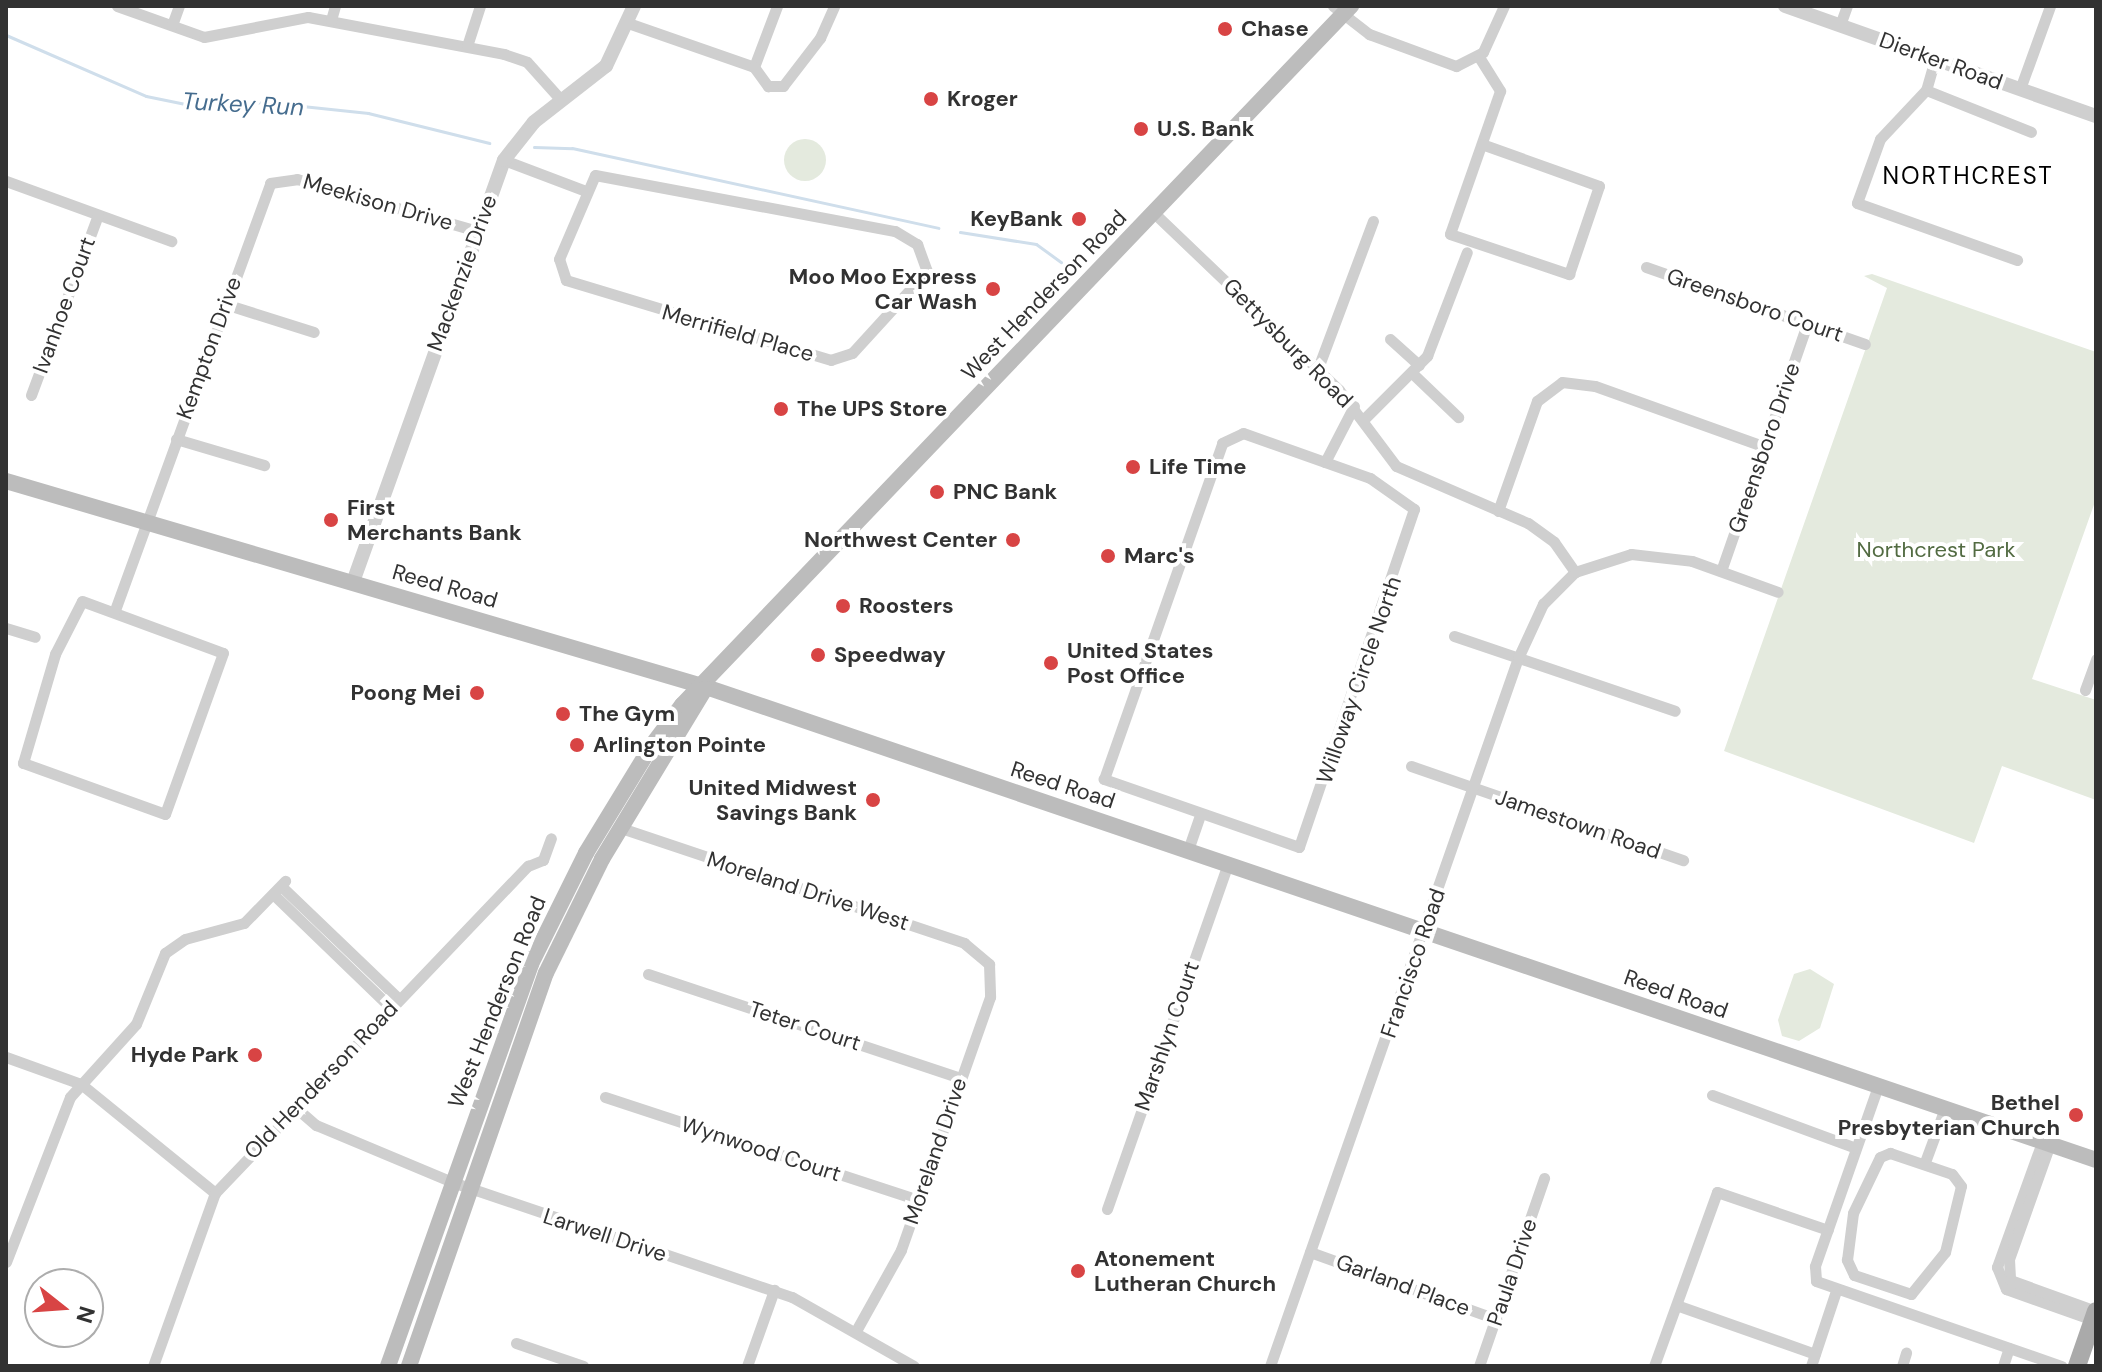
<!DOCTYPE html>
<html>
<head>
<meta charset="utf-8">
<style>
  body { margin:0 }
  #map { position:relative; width:2102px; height:1372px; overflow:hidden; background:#fff; font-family:"DM Sans",sans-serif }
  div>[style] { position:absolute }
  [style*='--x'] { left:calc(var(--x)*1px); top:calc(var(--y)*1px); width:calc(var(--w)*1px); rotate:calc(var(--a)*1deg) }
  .green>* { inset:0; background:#e4eade }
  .round { border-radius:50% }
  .stream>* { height:3px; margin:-1.5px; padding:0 1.5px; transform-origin:1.5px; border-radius:1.5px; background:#cfdeeb }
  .minor>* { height:11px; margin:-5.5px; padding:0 5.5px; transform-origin:5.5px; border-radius:5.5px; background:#cfcfcf }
  .tertiary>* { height:14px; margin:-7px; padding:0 7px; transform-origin:7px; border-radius:7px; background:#cfcfcf }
  .secondary>* { height:16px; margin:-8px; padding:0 8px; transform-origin:8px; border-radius:8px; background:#bcbcbc }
  .primary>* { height:18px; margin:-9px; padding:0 9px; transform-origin:9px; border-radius:9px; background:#aaa }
  .dots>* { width:22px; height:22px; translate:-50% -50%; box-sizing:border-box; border:4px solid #fff; border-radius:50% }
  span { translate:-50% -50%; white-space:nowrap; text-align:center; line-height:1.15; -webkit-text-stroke:8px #fff; paint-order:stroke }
  .poi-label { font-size:22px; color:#323232; font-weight:700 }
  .left { translate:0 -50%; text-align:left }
  .right { translate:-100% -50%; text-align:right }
  .street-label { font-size:22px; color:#323232 }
  .park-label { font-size:22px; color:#526b42 }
  .water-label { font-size:24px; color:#456c8e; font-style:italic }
  .neighbourhood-label { font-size:24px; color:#000; letter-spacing:2px }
  .frame { position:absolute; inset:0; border:8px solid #323232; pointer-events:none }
  .north { position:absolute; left:24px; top:1268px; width:80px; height:80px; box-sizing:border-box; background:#fff; border:2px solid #adadad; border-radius:50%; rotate:107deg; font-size:22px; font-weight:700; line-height:32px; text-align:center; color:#323232 }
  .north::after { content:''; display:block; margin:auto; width:28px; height:36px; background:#d84444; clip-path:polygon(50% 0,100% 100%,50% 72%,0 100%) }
</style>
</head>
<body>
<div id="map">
  <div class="green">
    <i class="round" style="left:784px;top:139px;width:42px;height:42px"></i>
    <i style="clip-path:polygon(1872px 274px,2096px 352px,2096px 499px,2032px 679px,2096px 700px,2096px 800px,2002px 766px,1974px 843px,1724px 751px,1887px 288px,1864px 276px)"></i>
    <i style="clip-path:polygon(1810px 969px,1834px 984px,1820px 1028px,1799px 1041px,1782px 1036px,1778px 1020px,1794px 974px)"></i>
  </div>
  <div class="stream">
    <i style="--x:6;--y:35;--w:153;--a:23.5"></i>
    <i style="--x:146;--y:96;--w:55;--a:11.5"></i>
    <i style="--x:200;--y:107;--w:64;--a:-4.5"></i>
    <i style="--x:264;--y:102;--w:105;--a:6"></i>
    <i style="--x:368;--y:113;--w:125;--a:13.9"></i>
    <i style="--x:534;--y:147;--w:38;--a:2"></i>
    <i style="--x:572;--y:148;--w:375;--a:12.3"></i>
    <i style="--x:960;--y:232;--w:77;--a:9"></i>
    <i style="--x:1036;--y:244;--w:31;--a:36"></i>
  </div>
  <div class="minor">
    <i style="--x:117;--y:6;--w:92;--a:19.6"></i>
    <i style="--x:204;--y:37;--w:106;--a:-10.9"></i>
    <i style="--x:308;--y:17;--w:199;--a:10.7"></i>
    <i style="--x:504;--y:54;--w:24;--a:19"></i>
    <i style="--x:527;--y:62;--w:52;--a:48.1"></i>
    <i style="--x:1333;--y:6;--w:46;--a:37.9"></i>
    <i style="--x:1369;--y:34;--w:93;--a:20.2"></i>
    <i style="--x:1456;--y:66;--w:30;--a:-27"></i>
    <i style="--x:1483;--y:52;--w:51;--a:-65.5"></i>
    <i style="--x:331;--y:20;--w:15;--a:-74"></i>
    <i style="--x:628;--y:23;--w:133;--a:19.2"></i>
    <i style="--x:754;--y:67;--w:65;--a:-69.3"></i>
    <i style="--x:172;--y:25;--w:20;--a:-70"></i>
    <i style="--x:1840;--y:25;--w:20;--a:-70"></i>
    <i style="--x:467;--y:46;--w:42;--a:-72"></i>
    <i style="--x:1479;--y:57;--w:40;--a:58"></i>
    <i style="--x:1500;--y:91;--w:151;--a:109.3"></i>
    <i style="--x:1450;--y:234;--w:126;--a:18.6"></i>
    <i style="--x:1569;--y:274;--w:93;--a:-71.2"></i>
    <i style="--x:1599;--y:186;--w:124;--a:-160.3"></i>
    <i style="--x:1935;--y:59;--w:32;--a:106"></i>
    <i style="--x:1926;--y:90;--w:67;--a:133.2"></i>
    <i style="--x:1880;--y:139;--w:68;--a:109.8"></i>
    <i style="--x:1857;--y:203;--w:170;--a:19.6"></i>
    <i style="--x:754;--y:67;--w:24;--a:54"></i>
    <i style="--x:768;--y:86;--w:15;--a:0"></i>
    <i style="--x:783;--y:86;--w:61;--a:-52.4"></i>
    <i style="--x:820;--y:38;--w:35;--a:-66"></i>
    <i style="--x:2020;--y:89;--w:88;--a:-70.1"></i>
    <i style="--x:1926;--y:90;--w:113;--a:21.8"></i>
    <i style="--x:504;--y:160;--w:85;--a:20.8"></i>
    <i style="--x:595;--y:175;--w:305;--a:10.6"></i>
    <i style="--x:895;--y:231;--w:26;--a:31"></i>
    <i style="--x:917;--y:244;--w:29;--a:70"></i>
    <i style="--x:927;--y:271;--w:111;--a:132.4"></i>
    <i style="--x:852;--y:353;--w:22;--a:162"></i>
    <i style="--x:831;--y:360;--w:277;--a:-163.2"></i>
    <i style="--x:566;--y:280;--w:22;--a:-108"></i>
    <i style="--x:559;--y:259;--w:91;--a:-66.8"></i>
    <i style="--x:6;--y:181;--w:176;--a:20"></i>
    <i style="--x:1154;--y:213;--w:256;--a:43.7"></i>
    <i style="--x:1339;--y:390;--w:95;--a:53.1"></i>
    <i style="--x:1396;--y:466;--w:144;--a:23.4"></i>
    <i style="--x:1528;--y:523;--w:32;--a:36"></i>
    <i style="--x:1554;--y:542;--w:37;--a:55"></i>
    <i style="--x:1646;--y:267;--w:232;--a:19.4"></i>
    <i style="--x:225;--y:304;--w:93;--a:17.5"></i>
    <i style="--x:1390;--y:339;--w:39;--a:42"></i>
    <i style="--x:1318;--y:368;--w:157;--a:-69.5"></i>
    <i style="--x:1412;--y:373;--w:64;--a:43.7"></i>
    <i style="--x:31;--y:395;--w:192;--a:-69.6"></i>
    <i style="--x:1363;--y:420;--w:91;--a:-45"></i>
    <i style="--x:1427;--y:356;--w:111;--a:-69"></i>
    <i style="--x:1243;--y:433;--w:135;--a:19.5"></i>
    <i style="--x:1370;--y:478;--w:54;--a:35.2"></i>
    <i style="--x:1414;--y:509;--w:357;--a:108.8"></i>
    <i style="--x:1299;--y:847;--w:207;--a:-160.8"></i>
    <i style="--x:1104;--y:779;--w:356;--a:-70.6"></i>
    <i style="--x:1222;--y:443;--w:23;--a:-25"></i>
    <i style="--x:176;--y:439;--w:92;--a:16.5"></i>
    <i style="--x:1325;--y:462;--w:63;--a:-62.6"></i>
    <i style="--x:1498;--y:511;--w:117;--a:-70.5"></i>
    <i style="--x:1537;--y:401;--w:31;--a:-37"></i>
    <i style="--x:1562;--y:382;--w:33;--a:7"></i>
    <i style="--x:1595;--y:386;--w:178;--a:19.7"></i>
    <i style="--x:1721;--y:571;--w:262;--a:-70.8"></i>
    <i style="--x:82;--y:601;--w:150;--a:20.2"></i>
    <i style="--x:223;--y:653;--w:171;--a:109.8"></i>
    <i style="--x:165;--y:814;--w:151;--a:-160.2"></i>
    <i style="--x:23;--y:763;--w:114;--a:-73.6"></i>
    <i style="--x:55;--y:654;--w:59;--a:-63"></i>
    <i style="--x:115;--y:610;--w:454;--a:-70"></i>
    <i style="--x:270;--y:183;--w:27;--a:-8"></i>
    <i style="--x:297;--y:179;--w:187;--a:16.1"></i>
    <i style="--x:6;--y:628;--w:30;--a:17"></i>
    <i style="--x:1454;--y:636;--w:233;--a:18.7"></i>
    <i style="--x:2085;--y:690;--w:33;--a:-70"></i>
    <i style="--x:1411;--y:766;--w:288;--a:19.1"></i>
    <i style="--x:621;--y:828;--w:362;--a:18.5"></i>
    <i style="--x:964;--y:943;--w:33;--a:40"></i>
    <i style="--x:989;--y:964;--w:33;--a:88"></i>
    <i style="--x:990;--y:997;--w:268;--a:109.4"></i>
    <i style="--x:901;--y:1250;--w:93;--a:119.1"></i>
    <i style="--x:1188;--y:850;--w:37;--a:-71"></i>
    <i style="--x:281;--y:886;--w:163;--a:43.8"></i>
    <i style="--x:273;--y:894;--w:163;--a:44"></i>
    <i style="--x:648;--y:974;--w:330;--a:18.4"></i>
    <i style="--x:6;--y:1057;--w:80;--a:19.8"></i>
    <i style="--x:81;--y:1084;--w:173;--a:39.1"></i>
    <i style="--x:1878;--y:1086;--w:191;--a:109.3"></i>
    <i style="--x:1815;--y:1266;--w:15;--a:86"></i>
    <i style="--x:1816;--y:1281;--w:260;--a:19.1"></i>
    <i style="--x:1712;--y:1095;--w:153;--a:20.2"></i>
    <i style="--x:605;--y:1097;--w:330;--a:18.2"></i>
    <i style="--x:295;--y:1107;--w:28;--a:41"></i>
    <i style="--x:316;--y:1125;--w:147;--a:22.7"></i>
    <i style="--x:452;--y:1182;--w:359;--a:18.7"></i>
    <i style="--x:792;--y:1297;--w:140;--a:29.5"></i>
    <i style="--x:2042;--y:1142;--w:133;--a:109.8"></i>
    <i style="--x:1997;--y:1267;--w:24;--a:68"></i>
    <i style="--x:2006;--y:1289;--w:92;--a:19.6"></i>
    <i style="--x:2050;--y:1144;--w:122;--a:109.6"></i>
    <i style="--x:2009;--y:1259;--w:21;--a:87"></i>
    <i style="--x:2010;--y:1280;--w:91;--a:19.8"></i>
    <i style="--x:1890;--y:1153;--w:65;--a:18.7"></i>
    <i style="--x:1952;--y:1174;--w:15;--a:53"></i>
    <i style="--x:1961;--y:1186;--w:68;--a:103.6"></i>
    <i style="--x:1945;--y:1252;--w:54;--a:129"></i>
    <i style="--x:1911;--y:1294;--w:60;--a:-161.6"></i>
    <i style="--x:1854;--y:1275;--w:17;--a:-115"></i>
    <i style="--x:1847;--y:1260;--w:47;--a:-82.7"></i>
    <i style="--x:1853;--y:1213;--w:62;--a:-64.3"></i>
    <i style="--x:1880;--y:1157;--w:11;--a:-22"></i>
    <i style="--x:1925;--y:1162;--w:58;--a:-69.7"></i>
    <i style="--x:1107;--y:1209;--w:367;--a:-70.7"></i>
    <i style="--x:1310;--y:1252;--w:198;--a:19.8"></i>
    <i style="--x:6;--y:1262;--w:177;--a:-68.8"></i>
    <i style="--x:70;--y:1097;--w:98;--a:-47.9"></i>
    <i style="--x:136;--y:1024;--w:77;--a:-67.8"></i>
    <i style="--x:165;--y:953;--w:24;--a:-35"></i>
    <i style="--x:185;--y:939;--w:61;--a:-15.2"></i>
    <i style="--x:244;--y:923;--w:59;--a:-45.7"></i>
    <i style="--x:1679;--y:1306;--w:144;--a:19.4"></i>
    <i style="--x:516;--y:1343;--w:71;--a:18.9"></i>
    <i style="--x:153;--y:1366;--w:184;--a:-70.3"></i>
    <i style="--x:215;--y:1193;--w:453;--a:-46.3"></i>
    <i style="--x:528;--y:866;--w:16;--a:-22"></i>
    <i style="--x:543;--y:860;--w:23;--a:-70"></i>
    <i style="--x:747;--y:1366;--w:81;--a:-70.4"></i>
    <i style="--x:1270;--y:1366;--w:750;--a:-70.7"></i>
    <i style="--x:1518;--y:658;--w:60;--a:-65.2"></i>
    <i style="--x:1543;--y:604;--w:45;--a:-45"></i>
    <i style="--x:1575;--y:572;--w:59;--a:-17.8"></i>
    <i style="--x:1631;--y:554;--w:61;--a:6.5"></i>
    <i style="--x:1692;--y:561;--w:91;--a:19.8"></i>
    <i style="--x:1479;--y:1366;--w:199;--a:-70.9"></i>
    <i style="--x:1654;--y:1366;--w:185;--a:-70.1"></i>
    <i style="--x:1717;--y:1192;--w:117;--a:18.9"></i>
    <i style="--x:1811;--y:1366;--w:79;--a:-71.6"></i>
    <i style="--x:1902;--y:1366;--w:14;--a:-73"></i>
    <i style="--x:2003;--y:1366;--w:19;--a:-72"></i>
  </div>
  <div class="tertiary">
    <i style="--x:1785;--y:6;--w:330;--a:19.5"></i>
    <i style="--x:353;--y:582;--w:448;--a:-70.3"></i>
    <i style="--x:504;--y:160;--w:48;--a:-51.7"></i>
    <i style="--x:534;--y:122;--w:91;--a:-37.9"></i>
    <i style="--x:606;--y:66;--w:66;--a:-65"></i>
  </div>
  <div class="secondary">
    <i style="--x:6;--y:481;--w:730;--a:16.4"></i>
    <i style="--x:706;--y:687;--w:1468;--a:18.79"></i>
    <i style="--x:388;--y:1366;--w:427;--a:-70.4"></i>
    <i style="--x:531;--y:964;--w:124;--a:-63.6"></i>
    <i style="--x:586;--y:853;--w:127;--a:-58.6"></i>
    <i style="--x:652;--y:745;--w:50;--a:-53.1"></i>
    <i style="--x:682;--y:705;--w:968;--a:-46.26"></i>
    <i style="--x:409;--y:1366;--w:416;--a:-70.8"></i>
    <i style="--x:546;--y:973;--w:127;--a:-63.8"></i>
    <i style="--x:602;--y:859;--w:199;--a:-58.8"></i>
  </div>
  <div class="primary">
    <i style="--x:2077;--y:1366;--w:58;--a:-70.9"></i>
  </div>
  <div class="dots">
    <i style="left:1225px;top:29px;background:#d84444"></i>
    <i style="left:931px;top:99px;background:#d84444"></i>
    <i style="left:1141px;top:129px;background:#d84444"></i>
    <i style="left:1079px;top:219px;background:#d84444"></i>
    <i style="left:993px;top:289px;background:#d84444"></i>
    <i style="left:781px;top:409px;background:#d84444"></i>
    <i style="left:1133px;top:467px;background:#d84444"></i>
    <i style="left:937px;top:492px;background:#d84444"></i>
    <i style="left:331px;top:520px;background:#d84444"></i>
    <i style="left:1013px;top:540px;background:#d84444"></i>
    <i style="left:1108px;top:556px;background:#d84444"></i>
    <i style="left:843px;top:606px;background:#d84444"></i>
    <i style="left:818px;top:655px;background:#d84444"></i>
    <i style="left:1051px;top:663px;background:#d84444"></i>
    <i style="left:477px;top:693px;background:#d84444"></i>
    <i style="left:563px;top:714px;background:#d84444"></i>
    <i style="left:577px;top:745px;background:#d84444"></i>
    <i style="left:873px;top:800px;background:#d84444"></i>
    <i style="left:255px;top:1055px;background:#d84444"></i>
    <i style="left:2076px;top:1115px;background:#d84444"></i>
    <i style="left:1078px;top:1271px;background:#d84444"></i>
  </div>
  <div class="poi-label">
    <span class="left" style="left:1241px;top:29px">Chase</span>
    <span class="left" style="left:947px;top:99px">Kroger</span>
    <span class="left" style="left:1157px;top:129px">U.S. Bank</span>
    <span class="right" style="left:1063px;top:219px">KeyBank</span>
    <span class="right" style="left:977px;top:289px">Moo Moo Express<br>Car Wash</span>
    <span class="left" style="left:797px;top:409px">The UPS Store</span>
    <span class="left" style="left:1149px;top:467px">Life Time</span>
    <span class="left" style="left:953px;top:492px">PNC Bank</span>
    <span class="left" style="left:347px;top:520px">First<br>Merchants Bank</span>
    <span class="right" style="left:997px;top:540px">Northwest Center</span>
    <span class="left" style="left:1124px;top:556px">Marc's</span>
    <span class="left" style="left:859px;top:606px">Roosters</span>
    <span class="left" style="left:1067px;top:663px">United States<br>Post Office</span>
    <span class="left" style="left:834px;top:655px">Speedway</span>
    <span class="right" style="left:461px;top:693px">Poong Mei</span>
    <span class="left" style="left:579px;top:714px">The Gym</span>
    <span class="left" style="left:593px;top:745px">Arlington Pointe</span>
    <span class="right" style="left:857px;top:800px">United Midwest<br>Savings Bank</span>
    <span class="right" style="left:239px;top:1055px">Hyde Park</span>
    <span class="right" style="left:2060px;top:1115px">Bethel<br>Presbyterian Church</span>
    <span class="left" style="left:1094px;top:1271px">Atonement<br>Lutheran Church</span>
  </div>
  <div class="street-label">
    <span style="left:1941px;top:61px;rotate:20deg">Dierker Road</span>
    <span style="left:378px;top:202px;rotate:16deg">Meekison Drive</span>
    <span style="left:462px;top:273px;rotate:-70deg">Mackenzie Drive</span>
    <span style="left:1044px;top:295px;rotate:-46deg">West Henderson Road</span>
    <span style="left:64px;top:305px;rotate:-70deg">Ivanhoe Court</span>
    <span style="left:1755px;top:305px;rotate:19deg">Greensboro Court</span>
    <span style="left:738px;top:333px;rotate:16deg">Merrifield Place</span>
    <span style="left:1288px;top:343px;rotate:45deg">Gettysburg Road</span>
    <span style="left:209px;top:348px;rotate:-70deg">Kempton Drive</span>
    <span style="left:1764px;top:448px;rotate:-71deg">Greensboro Drive</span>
    <span style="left:445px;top:586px;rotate:16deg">Reed Road</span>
    <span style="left:1359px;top:680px;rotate:-71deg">Willoway Circle North</span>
    <span style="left:1063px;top:785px;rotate:18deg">Reed Road</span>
    <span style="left:1578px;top:824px;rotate:19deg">Jamestown Road</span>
    <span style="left:808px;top:891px;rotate:18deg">Moreland Drive West</span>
    <span style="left:1413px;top:963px;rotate:-71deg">Francisco Road</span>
    <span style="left:1676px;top:994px;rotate:19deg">Reed Road</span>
    <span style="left:497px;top:1002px;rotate:-68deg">West Henderson Road</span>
    <span style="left:805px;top:1026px;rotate:18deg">Teter Court</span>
    <span style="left:1167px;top:1036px;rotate:-71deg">Marshlyn Court</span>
    <span style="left:321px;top:1080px;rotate:-46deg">Old Henderson Road</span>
    <span style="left:761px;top:1149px;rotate:18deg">Wynwood Court</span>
    <span style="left:935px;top:1151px;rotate:-71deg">Moreland Drive</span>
    <span style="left:605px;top:1235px;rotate:18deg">Larwell Drive</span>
    <span style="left:1512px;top:1272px;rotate:-71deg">Paula Drive</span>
    <span style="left:1403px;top:1285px;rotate:20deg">Garland Place</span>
  </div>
  <div class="park-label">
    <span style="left:1936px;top:550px">Northcrest Park</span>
  </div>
  <div class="water-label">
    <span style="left:243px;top:104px;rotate:3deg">Turkey Run</span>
  </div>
  <div class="neighbourhood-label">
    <span style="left:1968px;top:176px">NORTHCREST</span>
  </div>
  <div class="frame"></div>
  <div class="north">N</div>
</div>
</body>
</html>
